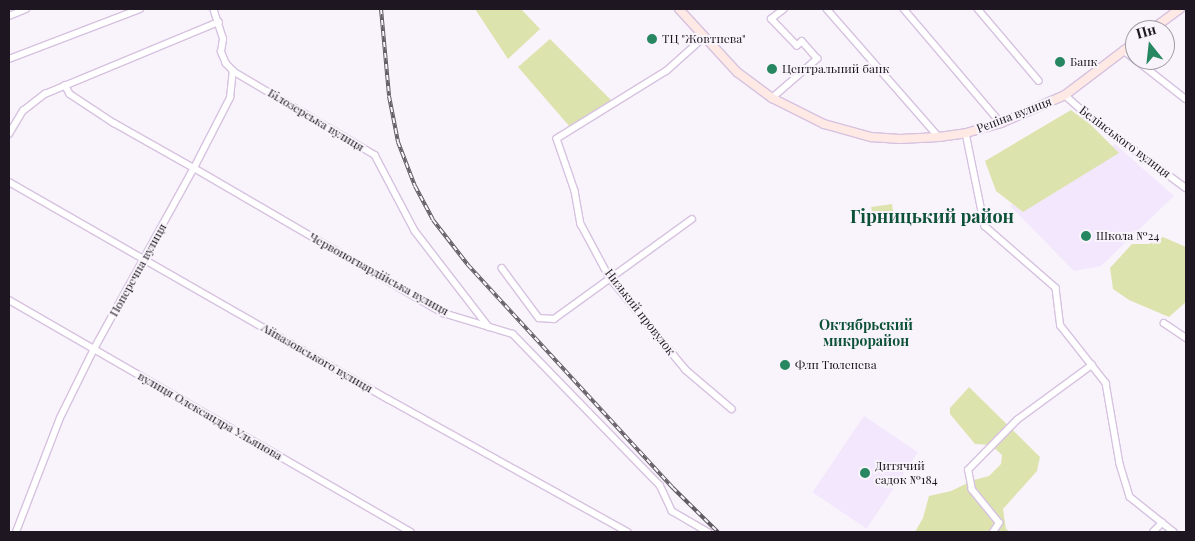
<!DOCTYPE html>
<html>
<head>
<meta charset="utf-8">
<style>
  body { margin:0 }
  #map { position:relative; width:1195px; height:541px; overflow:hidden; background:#f9f4fb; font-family:"Playfair Display",serif }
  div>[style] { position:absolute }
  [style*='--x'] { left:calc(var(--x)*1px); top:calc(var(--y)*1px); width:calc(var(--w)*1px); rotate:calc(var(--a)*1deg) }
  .education>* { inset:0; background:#f2e7fc; transform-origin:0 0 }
  .green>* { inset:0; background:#dde3ad; transform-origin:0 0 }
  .roads { filter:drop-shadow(1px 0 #d6c2e0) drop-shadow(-1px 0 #d6c2e0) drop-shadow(0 1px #d6c2e0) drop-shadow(0 -1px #d6c2e0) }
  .street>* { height:5.5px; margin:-2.75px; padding:0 2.75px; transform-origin:2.75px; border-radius:2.75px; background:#fff }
  .secondary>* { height:8px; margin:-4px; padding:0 4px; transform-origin:4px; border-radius:4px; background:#fee9e4 }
  .rail>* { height:4px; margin-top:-2px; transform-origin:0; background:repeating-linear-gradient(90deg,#f9f4fb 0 5.5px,#615b64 0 11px); box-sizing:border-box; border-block:1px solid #615b64 }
  .dots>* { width:14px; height:14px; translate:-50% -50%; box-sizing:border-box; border:2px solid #f9f4fb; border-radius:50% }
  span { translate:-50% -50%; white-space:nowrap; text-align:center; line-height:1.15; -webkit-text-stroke:4px #f9f4fb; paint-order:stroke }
  .poi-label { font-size:12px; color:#1e1721 }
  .left { translate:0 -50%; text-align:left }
  .street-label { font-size:12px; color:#1e1721 }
  .neighbourhood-label { font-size:14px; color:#0c5137; font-weight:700 }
  .district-label { font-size:18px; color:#0c5137; font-weight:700 }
  .frame { position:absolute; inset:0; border:10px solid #1e1721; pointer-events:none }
  .north { position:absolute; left:1125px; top:20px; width:50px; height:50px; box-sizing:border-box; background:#f9f4fb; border:1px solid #a19ca4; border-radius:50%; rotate:344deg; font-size:14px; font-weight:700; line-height:20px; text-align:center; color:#1e1721 }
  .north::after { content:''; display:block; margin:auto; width:18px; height:22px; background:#278760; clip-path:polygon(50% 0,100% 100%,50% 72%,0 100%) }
</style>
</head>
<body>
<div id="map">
  <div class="education">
    <i style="clip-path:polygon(1115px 144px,1174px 196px,1101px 266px,1074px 271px,1010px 206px)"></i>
    <i style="left:864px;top:416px;width:65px;height:92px;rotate:34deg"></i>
  </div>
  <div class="green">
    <i style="clip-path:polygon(475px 9px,521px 9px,540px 29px,508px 59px)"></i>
    <i style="clip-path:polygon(550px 39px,612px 101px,570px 127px,518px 67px)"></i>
    <i style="clip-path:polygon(1071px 110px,1091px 125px,1119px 153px,1023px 212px,996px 191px,985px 161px)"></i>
    <i style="left:892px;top:204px;width:14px;height:21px;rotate:82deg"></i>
    <i style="clip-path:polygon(1163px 237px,1186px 247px,1186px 302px,1169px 317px,1129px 300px,1113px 289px,1110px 268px,1132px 244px,1149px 244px)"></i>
    <i style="clip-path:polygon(969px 387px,1040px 457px,1037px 471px,1003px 509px,1006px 529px,1010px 532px,915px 532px,923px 518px,929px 496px,951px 491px,974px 480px,989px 476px,1001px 464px,1002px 455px,991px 445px,975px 444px,950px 414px,950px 408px)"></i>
  </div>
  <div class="roads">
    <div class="street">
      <i style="--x:827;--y:9;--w:170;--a:48.8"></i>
      <i style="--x:904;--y:9;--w:150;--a:49.6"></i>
      <i style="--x:978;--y:9;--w:94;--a:49.7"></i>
      <i style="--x:9;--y:16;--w:18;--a:-22"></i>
      <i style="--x:704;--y:38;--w:50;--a:138.3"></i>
      <i style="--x:667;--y:71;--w:129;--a:148.3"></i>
      <i style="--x:557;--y:139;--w:55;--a:70.9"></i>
      <i style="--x:575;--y:191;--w:34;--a:80"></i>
      <i style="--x:581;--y:224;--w:61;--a:61.8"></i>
      <i style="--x:610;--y:278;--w:119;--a:50.4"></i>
      <i style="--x:686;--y:370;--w:60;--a:40.3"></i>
      <i style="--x:1123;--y:50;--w:15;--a:37"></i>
      <i style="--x:9;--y:59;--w:140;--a:-20.9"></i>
      <i style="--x:1136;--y:60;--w:63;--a:38"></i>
      <i style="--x:233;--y:71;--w:165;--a:30.6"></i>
      <i style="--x:375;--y:155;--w:86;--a:62.2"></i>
      <i style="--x:415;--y:231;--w:121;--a:52.4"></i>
      <i style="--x:65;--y:85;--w:10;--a:61"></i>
      <i style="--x:70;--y:94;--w:53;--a:33.4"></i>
      <i style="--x:114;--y:123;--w:92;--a:29.4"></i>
      <i style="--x:194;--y:168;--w:288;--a:30.2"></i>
      <i style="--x:443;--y:313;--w:73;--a:16.7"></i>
      <i style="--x:513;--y:334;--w:211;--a:45.8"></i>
      <i style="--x:660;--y:485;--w:29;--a:65"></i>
      <i style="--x:672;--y:511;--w:42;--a:30.3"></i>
      <i style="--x:1065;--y:95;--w:30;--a:42"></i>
      <i style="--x:1087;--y:115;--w:123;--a:36.4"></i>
      <i style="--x:772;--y:98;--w:60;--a:-40.9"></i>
      <i style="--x:817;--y:59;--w:23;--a:-131"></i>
      <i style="--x:802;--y:42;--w:6;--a:141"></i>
      <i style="--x:797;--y:46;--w:37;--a:-134"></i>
      <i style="--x:771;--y:19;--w:16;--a:-38"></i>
      <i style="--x:966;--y:133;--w:95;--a:78.5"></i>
      <i style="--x:985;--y:226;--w:94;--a:41.1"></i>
      <i style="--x:1056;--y:288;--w:38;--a:83"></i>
      <i style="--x:1061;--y:326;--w:73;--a:51.7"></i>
      <i style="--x:1106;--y:383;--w:82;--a:80.2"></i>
      <i style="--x:1120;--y:464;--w:34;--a:73"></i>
      <i style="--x:1130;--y:497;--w:56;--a:38.5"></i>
      <i style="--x:9;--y:134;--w:27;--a:-59"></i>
      <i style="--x:23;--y:111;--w:28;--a:-38"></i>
      <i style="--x:45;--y:94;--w:188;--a:-22.5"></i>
      <i style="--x:9;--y:182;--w:437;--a:29.8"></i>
      <i style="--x:388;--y:399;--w:274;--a:29"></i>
      <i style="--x:502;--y:268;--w:62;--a:53.5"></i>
      <i style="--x:539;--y:318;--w:15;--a:4"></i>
      <i style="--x:554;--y:319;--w:170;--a:-35.9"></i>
      <i style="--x:9;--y:300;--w:464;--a:30"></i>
      <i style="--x:1164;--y:323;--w:27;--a:34"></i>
      <i style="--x:16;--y:532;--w:122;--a:-68.9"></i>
      <i style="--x:60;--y:418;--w:77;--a:-63.8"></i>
      <i style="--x:94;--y:349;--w:207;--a:-61.1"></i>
      <i style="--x:194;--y:168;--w:79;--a:-62.8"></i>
      <i style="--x:230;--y:98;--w:27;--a:-84"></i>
      <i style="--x:233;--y:71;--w:10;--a:-135"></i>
      <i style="--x:226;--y:64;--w:13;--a:-113"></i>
      <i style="--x:221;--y:52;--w:13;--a:-81"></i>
      <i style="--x:223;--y:39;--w:32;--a:-108"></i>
      <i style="--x:993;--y:532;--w:11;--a:-56"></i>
      <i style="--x:999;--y:523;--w:43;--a:-129.3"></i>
      <i style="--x:972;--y:490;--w:20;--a:-101"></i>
      <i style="--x:968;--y:470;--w:70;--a:-45.6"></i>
      <i style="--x:1017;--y:420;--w:93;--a:-36.3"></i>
      <i style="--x:1153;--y:532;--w:13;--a:-45"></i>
    </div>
    <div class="secondary">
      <i style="--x:679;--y:9;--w:86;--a:47.4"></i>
      <i style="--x:737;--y:72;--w:44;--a:36.6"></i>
      <i style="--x:772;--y:98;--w:58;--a:26.6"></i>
      <i style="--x:824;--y:124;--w:49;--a:15.5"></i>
      <i style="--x:871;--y:137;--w:29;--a:4"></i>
      <i style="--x:900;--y:139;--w:39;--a:-3"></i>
      <i style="--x:939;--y:137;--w:27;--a:-8"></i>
      <i style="--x:966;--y:133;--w:36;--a:-16"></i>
      <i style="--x:1001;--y:123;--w:70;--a:-23.6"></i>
      <i style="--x:1065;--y:95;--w:88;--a:-37.1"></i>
      <i style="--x:1151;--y:30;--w:36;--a:-36"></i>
    </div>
  </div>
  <div class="rail">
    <i style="--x:381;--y:9;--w:87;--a:84.7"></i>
    <i style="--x:389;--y:96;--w:47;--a:78.9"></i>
    <i style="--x:398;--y:142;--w:47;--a:68.9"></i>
    <i style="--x:415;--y:186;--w:38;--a:62"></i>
    <i style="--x:433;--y:220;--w:57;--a:52.1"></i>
    <i style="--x:468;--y:265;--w:303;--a:47.4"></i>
    <i style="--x:673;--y:488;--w:63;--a:44.4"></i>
  </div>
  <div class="dots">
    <i style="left:652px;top:39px;background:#278760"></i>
    <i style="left:1060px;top:62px;background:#278760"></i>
    <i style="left:772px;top:69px;background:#278760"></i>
    <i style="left:1086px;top:236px;background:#278760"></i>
    <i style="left:785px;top:365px;background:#278760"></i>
    <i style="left:865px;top:473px;background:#278760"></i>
  </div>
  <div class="poi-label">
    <span class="left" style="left:662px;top:39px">ТЦ "Жовтнева"</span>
    <span class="left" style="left:1070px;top:62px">Банк</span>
    <span class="left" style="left:782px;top:69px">Центральний банк</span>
    <span class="left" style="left:1096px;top:236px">Школа №24</span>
    <span class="left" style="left:795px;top:365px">Флп Тюленева</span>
    <span class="left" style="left:875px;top:473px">Дитячий<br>садок №184</span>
  </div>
  <div class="street-label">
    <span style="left:1014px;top:115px;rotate:-21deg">Рєпіна вулиця</span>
    <span style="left:316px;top:120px;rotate:31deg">Білозерська вулиця</span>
    <span style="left:1125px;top:142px;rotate:37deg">Белінського вулиця</span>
    <span style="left:138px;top:270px;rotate:-61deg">Поперечна вулиця</span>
    <span style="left:379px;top:274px;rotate:29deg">Червоногвардійська вулиця</span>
    <span style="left:640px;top:312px;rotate:52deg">Низький провулок</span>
    <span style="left:317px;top:358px;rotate:30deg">Айвазовського вулиця</span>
    <span style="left:210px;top:416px;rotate:30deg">вулиця Олександра Ульянова</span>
  </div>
  <div class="neighbourhood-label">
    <span style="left:866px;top:333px">Октябрьский<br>микрорайон</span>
  </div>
  <div class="district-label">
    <span style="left:932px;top:216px">Гірницький район</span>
  </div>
  <div class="frame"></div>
  <div class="north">Пн</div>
</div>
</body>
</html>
